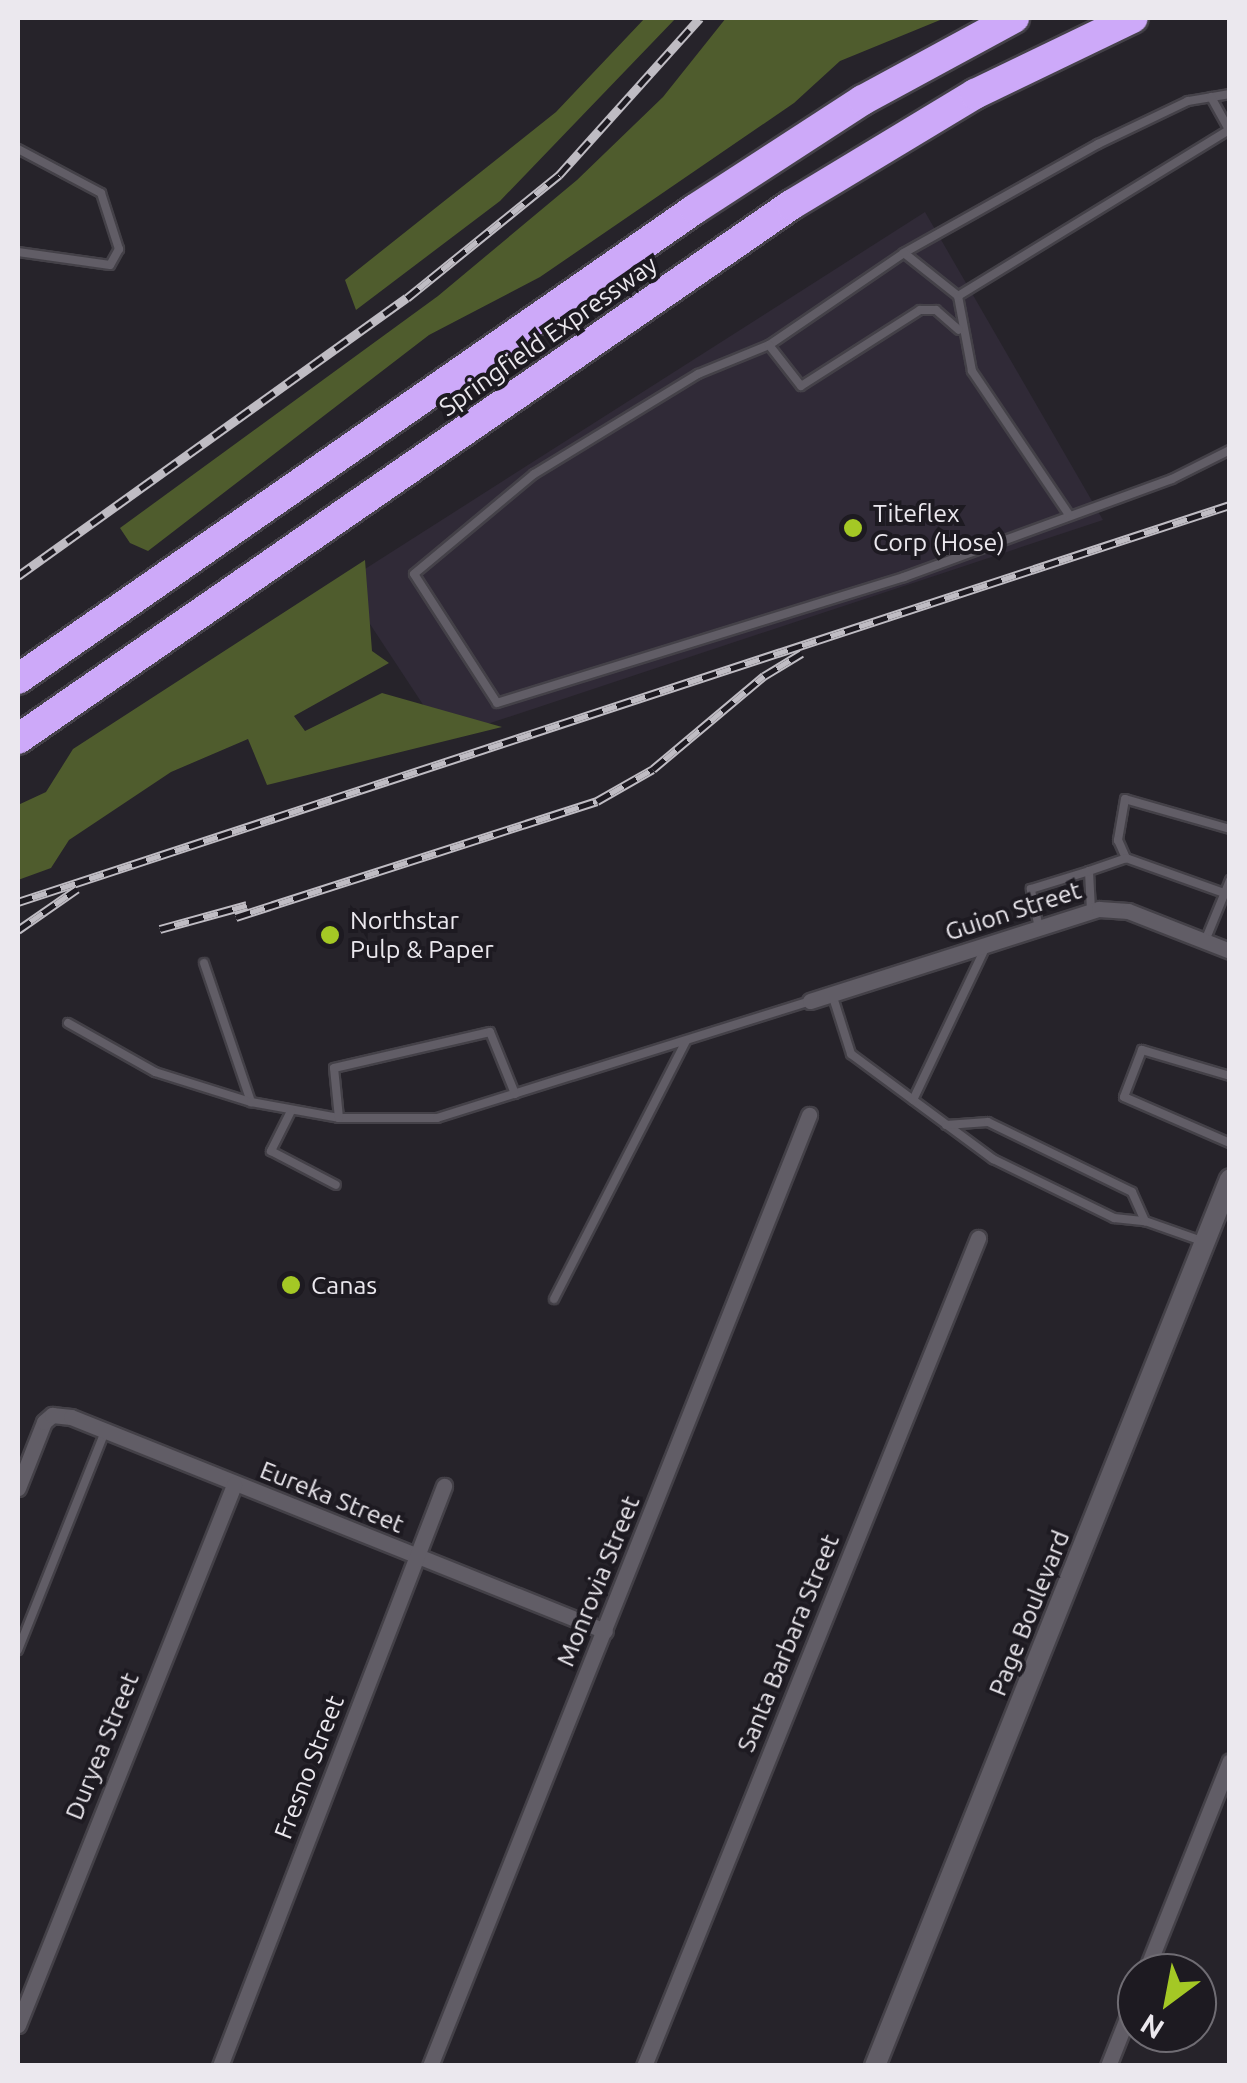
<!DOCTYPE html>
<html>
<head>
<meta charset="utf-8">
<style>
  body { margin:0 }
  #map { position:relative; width:1247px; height:2083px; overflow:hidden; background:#26232a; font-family:Ubuntu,sans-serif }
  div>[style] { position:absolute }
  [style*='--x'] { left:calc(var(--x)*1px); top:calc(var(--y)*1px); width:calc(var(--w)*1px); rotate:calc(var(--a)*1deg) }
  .built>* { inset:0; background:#302a37 }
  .forest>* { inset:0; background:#4f5c2d }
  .roads { filter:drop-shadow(2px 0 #444148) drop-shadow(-2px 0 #444148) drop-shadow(0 2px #444148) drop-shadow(0 -2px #444148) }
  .service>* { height:8px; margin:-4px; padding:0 4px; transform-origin:4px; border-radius:4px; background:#615d66 }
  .minor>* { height:15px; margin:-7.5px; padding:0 7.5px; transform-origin:7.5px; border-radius:7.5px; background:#615d66 }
  .tertiary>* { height:20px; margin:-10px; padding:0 10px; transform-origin:10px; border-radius:10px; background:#615d66 }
  .motorway>* { height:30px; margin:-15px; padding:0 15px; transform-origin:15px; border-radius:15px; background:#cda9f9 }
  .rail>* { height:9px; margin-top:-4.5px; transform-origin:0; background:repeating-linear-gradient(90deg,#1d1a21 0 15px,#bfbcc3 0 30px); box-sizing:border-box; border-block:2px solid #bfbcc3 }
  .dots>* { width:28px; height:28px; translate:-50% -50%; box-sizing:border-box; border:5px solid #1d1a21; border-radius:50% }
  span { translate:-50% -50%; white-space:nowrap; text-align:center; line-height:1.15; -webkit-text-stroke:8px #1d1a21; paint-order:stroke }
  .street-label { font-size:25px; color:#ebe8ee }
  .poi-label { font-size:25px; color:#ebe8ee }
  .left { translate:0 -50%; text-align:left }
  .frame { position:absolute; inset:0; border:20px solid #ebe8ee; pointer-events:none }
  .north { position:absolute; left:1117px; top:1953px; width:100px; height:100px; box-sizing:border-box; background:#1d1a21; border:2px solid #6f6c73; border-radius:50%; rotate:212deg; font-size:28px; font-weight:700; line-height:40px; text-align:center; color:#ebe8ee }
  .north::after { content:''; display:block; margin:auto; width:35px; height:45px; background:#a4c825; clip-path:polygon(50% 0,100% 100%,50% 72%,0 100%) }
</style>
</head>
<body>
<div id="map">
  <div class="built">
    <i style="clip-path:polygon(925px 212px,1103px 520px,445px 738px,343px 583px)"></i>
  </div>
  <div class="forest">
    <i style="clip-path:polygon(645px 18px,676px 18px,500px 201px,356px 310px,345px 280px,556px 112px)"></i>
    <i style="clip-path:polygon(726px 18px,945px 18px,840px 61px,794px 103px,540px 277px,429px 335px,148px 551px,130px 543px,120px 528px,438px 296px,577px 180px,663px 97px)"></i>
    <i style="clip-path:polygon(365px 560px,372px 651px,389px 663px,294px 716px,305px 731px,382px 693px,502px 727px,267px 785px,248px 739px,171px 772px,69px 840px,51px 868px,18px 880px,18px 805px,46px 792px,73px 749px)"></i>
  </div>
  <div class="roads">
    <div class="service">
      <i style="--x:1230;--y:94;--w:43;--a:170.5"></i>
      <i style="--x:1188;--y:101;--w:100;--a:154.5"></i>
      <i style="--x:1098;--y:144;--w:223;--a:150.7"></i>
      <i style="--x:904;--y:253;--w:163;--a:145.7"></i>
      <i style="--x:769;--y:345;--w:77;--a:157.8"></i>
      <i style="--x:698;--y:374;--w:192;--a:148.6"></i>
      <i style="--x:534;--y:474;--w:156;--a:140.2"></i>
      <i style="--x:414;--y:574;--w:153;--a:57.2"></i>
      <i style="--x:497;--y:703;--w:426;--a:-17.2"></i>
      <i style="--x:904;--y:577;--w:285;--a:-20.1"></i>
      <i style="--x:1172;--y:479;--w:65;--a:-26.6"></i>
      <i style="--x:1211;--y:97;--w:38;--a:61"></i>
      <i style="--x:18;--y:149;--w:94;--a:27.9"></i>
      <i style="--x:101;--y:193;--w:59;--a:72.2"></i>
      <i style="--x:119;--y:249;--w:18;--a:119"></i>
      <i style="--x:110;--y:265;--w:93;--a:-172"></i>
      <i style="--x:904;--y:253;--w:69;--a:38.5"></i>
      <i style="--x:958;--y:296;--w:76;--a:79.4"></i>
      <i style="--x:972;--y:371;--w:174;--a:56"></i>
      <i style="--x:958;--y:296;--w:319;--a:-31.5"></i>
      <i style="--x:769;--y:345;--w:52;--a:52"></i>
      <i style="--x:801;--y:386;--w:141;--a:-32.6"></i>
      <i style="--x:920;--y:310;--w:16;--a:0"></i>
      <i style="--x:936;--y:310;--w:30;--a:41"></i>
      <i style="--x:1230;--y:829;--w:109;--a:-164.1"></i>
      <i style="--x:1125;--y:799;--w:42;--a:99.7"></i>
      <i style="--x:1118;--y:840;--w:20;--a:66"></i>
      <i style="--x:1126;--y:858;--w:110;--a:19.6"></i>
      <i style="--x:1091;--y:910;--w:39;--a:-93"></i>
      <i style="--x:1089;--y:871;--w:39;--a:-19"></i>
      <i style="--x:1039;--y:928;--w:40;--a:-102"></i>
      <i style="--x:1031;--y:889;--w:61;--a:-17.2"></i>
      <i style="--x:1205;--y:941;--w:66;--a:-67.7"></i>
      <i style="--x:204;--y:963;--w:147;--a:71.3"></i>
      <i style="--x:832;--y:994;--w:63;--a:72.4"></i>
      <i style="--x:851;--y:1054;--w:177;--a:36.5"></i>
      <i style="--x:993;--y:1159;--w:135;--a:26"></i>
      <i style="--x:1114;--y:1218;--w:31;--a:6"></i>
      <i style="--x:1145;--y:1221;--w:64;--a:19.3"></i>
      <i style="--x:68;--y:1023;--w:100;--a:29.4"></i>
      <i style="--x:155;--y:1072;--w:101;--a:17.4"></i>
      <i style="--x:251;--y:1102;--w:89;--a:10.3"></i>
      <i style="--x:339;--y:1118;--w:98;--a:0"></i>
      <i style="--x:437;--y:1118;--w:391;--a:-17.4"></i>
      <i style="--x:1230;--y:1076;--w:92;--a:-163.5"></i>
      <i style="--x:1142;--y:1050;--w:50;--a:111"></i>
      <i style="--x:1124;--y:1097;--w:116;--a:23.5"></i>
      <i style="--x:913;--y:1100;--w:170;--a:-64.6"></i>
      <i style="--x:291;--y:1111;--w:45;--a:116.6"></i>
      <i style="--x:271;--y:1151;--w:73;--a:27.6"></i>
      <i style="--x:339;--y:1118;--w:50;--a:-95.7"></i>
      <i style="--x:334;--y:1068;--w:160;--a:-13"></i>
      <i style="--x:490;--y:1032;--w:67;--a:68"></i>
      <i style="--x:946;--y:1125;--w:42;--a:-4.1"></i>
      <i style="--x:988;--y:1122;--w:160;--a:25.9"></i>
      <i style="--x:1132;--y:1192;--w:32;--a:66"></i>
      <i style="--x:554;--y:1299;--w:290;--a:-62.9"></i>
      <i style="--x:18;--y:1650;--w:236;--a:-68.3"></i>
    </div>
    <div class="minor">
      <i style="--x:810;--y:1001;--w:303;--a:-17.7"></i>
      <i style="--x:1099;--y:909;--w:29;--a:4"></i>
      <i style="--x:1128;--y:911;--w:110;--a:21.4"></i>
      <i style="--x:18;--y:1488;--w:71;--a:-68.5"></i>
      <i style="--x:44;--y:1422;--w:11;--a:-41"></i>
      <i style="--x:52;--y:1415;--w:19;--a:6"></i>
      <i style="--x:71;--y:1417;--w:575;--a:21.84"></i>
      <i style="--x:1145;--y:1973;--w:228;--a:-68.2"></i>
      <i style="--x:18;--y:2025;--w:582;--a:-68.2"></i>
      <i style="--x:220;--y:2066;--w:622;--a:-68.88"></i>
      <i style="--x:430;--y:2066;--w:1024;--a:-68.27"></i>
      <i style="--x:644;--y:2066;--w:893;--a:-68.03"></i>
      <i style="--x:1108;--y:2066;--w:79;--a:-68.3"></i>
    </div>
    <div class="tertiary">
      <i style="--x:875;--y:2066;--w:955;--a:-68.19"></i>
    </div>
    <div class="motorway">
      <i style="--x:18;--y:679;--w:824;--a:-34.77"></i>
      <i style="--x:695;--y:209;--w:200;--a:-33"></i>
      <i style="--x:863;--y:100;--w:172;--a:-28.5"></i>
      <i style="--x:18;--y:739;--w:940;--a:-34.64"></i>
      <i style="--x:791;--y:205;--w:215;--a:-31.1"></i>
      <i style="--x:975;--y:94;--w:175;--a:-25.7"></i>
    </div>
  </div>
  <div class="rail">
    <i style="--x:18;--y:576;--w:478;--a:-35.6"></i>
    <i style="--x:407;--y:298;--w:196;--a:-39"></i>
    <i style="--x:559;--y:175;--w:211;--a:-48.1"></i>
    <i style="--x:18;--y:902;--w:1275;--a:-18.14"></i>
    <i style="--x:236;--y:917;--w:379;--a:-17.8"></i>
    <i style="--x:597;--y:801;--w:64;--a:-29.7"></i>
    <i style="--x:653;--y:769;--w:145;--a:-40"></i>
    <i style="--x:764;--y:676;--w:44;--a:-31.2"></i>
    <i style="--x:160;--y:929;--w:90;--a:-15.4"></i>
    <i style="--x:18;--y:930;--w:72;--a:-34.8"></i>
  </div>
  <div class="dots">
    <i style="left:853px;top:528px;background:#a4c825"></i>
    <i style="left:330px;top:935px;background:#a4c825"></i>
    <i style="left:291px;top:1285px;background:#a4c825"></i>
  </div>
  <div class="street-label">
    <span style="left:548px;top:336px;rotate:-35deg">Springfield Expressway</span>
    <span style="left:1013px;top:911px;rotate:-18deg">Guion Street</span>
    <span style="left:332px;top:1497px;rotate:22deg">Eureka Street</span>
    <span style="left:598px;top:1581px;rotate:-68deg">Monrovia Street</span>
    <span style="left:1029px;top:1613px;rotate:-68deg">Page Boulevard</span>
    <span style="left:788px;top:1643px;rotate:-68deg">Santa Barbara Street</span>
    <span style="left:102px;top:1746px;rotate:-68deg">Duryea Street</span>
    <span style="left:309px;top:1767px;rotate:-69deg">Fresno Street</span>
  </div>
  <div class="poi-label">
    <span class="left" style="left:873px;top:528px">Titeflex<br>Corp (Hose)</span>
    <span class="left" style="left:350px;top:935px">Northstar<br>Pulp &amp; Paper</span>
    <span class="left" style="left:311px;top:1285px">Canas</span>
  </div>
  <div class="frame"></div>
  <div class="north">N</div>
</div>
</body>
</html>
